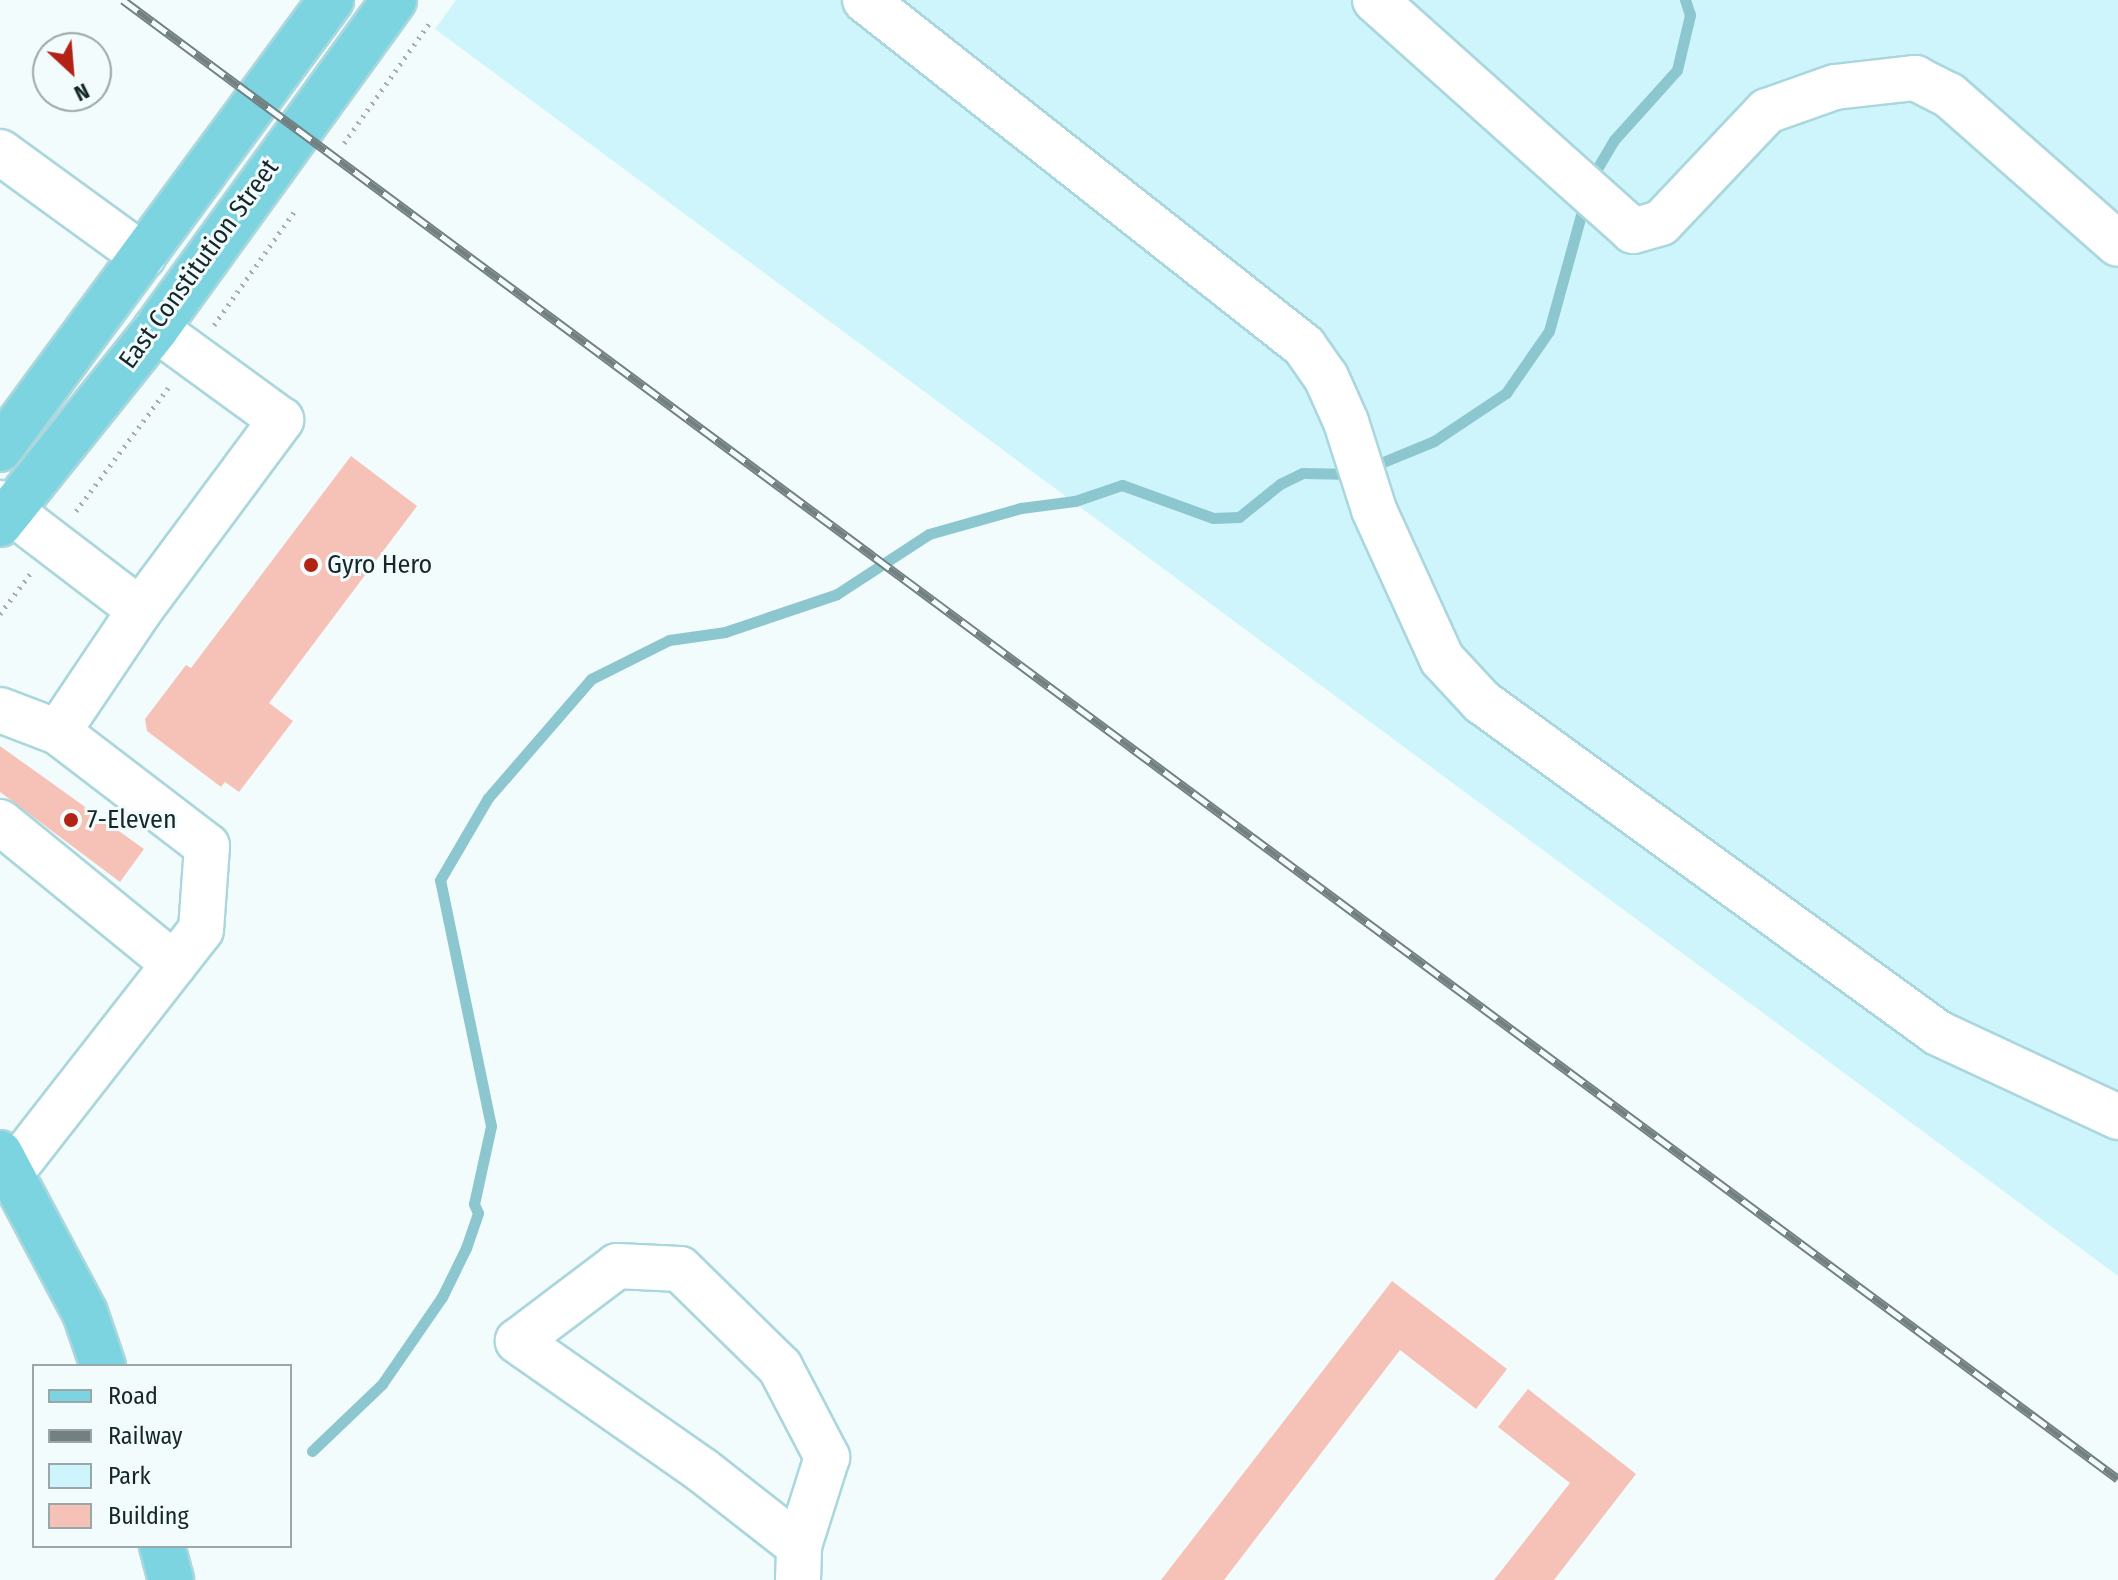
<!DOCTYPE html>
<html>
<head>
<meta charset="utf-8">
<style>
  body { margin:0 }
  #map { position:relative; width:2118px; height:1580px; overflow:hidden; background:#f3fcfd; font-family:"Fira Sans Condensed",sans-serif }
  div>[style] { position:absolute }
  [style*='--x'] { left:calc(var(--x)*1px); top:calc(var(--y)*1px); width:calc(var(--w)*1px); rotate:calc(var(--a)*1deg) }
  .green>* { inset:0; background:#cef5fb }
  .stream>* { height:11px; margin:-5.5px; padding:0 5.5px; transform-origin:5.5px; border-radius:5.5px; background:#8cc7d0 }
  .building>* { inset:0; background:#f6c2b8 }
  .path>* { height:5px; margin-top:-2.5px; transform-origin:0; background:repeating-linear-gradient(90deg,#a2aeb0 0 2px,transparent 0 8px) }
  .roads { filter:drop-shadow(2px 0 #aad7dd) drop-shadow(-2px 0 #aad7dd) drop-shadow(0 2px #aad7dd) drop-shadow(0 -2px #aad7dd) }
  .minor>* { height:44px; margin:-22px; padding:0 22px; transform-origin:22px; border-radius:22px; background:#fff }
  .major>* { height:44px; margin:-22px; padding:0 22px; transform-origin:22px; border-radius:22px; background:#7bd4df }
  .rail>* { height:9px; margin-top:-4.5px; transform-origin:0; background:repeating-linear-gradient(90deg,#f3fcfd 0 18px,#728082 0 36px); box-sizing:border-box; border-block:2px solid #728082 }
  .dots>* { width:22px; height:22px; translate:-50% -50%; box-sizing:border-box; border:4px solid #f3fcfd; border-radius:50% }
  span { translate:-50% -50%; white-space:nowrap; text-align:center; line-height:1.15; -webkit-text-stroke:6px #f3fcfd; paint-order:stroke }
  .street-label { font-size:26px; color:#152729 }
  .poi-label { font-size:26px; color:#152729 }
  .left { translate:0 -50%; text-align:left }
  .legend { position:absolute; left:32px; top:1364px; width:260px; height:184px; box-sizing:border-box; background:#f3fcfd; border:2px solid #9aa7a8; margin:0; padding:10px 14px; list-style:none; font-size:24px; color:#152729 }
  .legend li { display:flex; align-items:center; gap:16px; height:40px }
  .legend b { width:40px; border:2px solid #9aa7a8 }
  .north { position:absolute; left:32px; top:32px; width:80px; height:80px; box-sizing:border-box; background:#f3fcfd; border:2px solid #9aa7a8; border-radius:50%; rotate:154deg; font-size:22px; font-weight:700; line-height:32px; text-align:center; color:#152729 }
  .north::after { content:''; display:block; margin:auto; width:28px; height:36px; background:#b22316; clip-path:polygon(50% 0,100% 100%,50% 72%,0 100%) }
</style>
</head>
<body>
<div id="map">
  <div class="green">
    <i style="clip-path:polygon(456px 0,2118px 0,2118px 1276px,435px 29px)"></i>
  </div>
  <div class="stream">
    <i style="--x:1591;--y:179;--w:45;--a:-59.5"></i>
    <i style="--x:1614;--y:140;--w:94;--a:-48"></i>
    <i style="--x:1677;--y:70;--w:57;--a:-76.7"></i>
    <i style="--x:1690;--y:15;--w:16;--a:-108"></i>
    <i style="--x:1371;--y:467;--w:68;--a:-22.4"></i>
    <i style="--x:1434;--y:441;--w:87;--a:-33.7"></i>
    <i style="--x:1506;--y:393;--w:75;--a:-55.3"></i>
    <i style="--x:1549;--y:331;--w:136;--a:-74.6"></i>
    <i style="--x:312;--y:1451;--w:97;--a:-43.7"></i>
    <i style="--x:382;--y:1384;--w:106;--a:-55.4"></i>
    <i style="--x:442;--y:1297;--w:55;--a:-63.9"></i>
    <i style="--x:466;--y:1248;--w:37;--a:-71"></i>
    <i style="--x:478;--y:1213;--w:10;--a:-114"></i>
    <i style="--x:474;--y:1204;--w:80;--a:-77.7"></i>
    <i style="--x:491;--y:1126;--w:251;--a:-101.7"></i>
    <i style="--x:440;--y:880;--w:95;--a:-59.7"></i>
    <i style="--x:488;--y:798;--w:157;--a:-49.1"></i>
    <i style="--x:591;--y:679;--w:87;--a:-26.6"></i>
    <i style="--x:669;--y:640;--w:57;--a:-8.1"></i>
    <i style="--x:725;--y:632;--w:118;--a:-18.7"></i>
    <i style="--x:837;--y:594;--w:110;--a:-33.1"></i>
    <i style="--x:929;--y:534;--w:96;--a:-15.8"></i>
    <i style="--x:1021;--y:508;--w:54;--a:-7.4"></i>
    <i style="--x:1075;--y:501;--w:50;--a:-18.8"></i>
    <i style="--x:1122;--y:485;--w:97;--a:19.9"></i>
    <i style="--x:1213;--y:518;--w:26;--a:-2"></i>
    <i style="--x:1239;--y:517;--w:53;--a:-38.8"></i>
    <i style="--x:1280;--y:484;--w:25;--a:-26"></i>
    <i style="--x:1303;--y:473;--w:48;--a:1.2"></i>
  </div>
  <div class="building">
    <i style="clip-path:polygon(351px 456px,417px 506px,269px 703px,293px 721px,239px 792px,225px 782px,221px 787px,147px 731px,145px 719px,186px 665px,191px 668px)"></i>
    <i style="clip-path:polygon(0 746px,144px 849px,120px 882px,0 792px)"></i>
    <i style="clip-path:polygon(1392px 1281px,1507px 1369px,1476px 1409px,1400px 1350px,1224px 1580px,1161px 1580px)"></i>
    <i style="clip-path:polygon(1528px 1389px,1636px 1474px,1554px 1580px,1494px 1580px,1570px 1483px,1498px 1427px)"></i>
  </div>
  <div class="path">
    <i style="--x:344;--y:143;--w:150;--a:-54.5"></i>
    <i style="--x:214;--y:325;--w:142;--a:-54.7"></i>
    <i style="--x:76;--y:511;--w:154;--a:-53.2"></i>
    <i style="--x:0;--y:614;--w:50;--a:-53.1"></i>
  </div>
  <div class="roads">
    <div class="minor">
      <i style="--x:865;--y:0;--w:559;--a:38.24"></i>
      <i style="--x:1304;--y:346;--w:38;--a:55"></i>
      <i style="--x:1326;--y:377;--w:49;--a:66"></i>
      <i style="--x:1346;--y:422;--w:92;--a:72.3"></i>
      <i style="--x:1374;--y:510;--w:164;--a:65.5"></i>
      <i style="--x:1442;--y:659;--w:59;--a:47.1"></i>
      <i style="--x:1482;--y:702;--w:563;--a:35.98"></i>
      <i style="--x:1938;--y:1033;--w:199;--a:25"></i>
      <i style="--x:1375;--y:0;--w:346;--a:41.8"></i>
      <i style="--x:1633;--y:231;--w:29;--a:-16"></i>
      <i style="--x:1661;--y:223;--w:154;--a:-46.6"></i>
      <i style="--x:1767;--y:111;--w:72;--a:-19.4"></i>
      <i style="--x:1835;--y:87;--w:81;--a:-6.4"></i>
      <i style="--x:1915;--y:78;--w:38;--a:27"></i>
      <i style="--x:1949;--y:95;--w:225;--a:41.4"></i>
      <i style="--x:0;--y:152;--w:177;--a:36"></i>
      <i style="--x:0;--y:503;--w:176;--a:37.4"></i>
      <i style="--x:0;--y:710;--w:62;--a:20.8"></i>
      <i style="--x:0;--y:822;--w:225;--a:39.2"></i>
      <i style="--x:11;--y:1173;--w:308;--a:-52"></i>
      <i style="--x:201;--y:930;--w:84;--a:-85.9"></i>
      <i style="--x:207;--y:846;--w:188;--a:-142.6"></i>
      <i style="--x:58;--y:732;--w:147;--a:-56.1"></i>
      <i style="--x:140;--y:610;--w:237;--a:-53.4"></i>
      <i style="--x:281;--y:420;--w:155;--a:-143.9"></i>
      <i style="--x:798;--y:1580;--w:34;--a:-88"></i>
      <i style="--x:799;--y:1546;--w:123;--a:-141.9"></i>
      <i style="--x:702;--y:1470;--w:225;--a:-145"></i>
      <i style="--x:518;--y:1341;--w:124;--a:-37.1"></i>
      <i style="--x:617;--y:1266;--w:63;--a:2.7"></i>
      <i style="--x:680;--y:1269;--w:140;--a:44.4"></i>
      <i style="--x:780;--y:1367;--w:102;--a:62.4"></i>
      <i style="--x:827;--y:1457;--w:93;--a:107.5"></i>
    </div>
    <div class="major">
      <i style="--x:0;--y:449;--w:558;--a:-53.6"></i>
      <i style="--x:0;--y:524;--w:250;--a:-51.3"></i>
      <i style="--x:156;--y:329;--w:406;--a:-54.1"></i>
      <i style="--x:0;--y:1153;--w:181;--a:62"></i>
      <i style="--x:85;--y:1313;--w:56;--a:71.2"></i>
      <i style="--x:162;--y:1546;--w:35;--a:75"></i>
    </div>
  </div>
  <div class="rail">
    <i style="--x:123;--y:0;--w:2483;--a:36.55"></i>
  </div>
  <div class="dots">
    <i style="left:311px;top:565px;background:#b22316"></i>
    <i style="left:71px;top:820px;background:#b22316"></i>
  </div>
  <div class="street-label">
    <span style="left:199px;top:264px;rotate:-54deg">East Constitution Street</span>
  </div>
  <div class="poi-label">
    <span class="left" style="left:327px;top:565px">Gyro Hero</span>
    <span class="left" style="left:87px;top:820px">7-Eleven</span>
  </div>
  <ul class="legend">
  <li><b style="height:10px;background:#7bd4df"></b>Road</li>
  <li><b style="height:10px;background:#728082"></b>Railway</li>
  <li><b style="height:22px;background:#cef5fb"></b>Park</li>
  <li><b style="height:22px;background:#f6c2b8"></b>Building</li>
  </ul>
  <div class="north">N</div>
</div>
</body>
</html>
